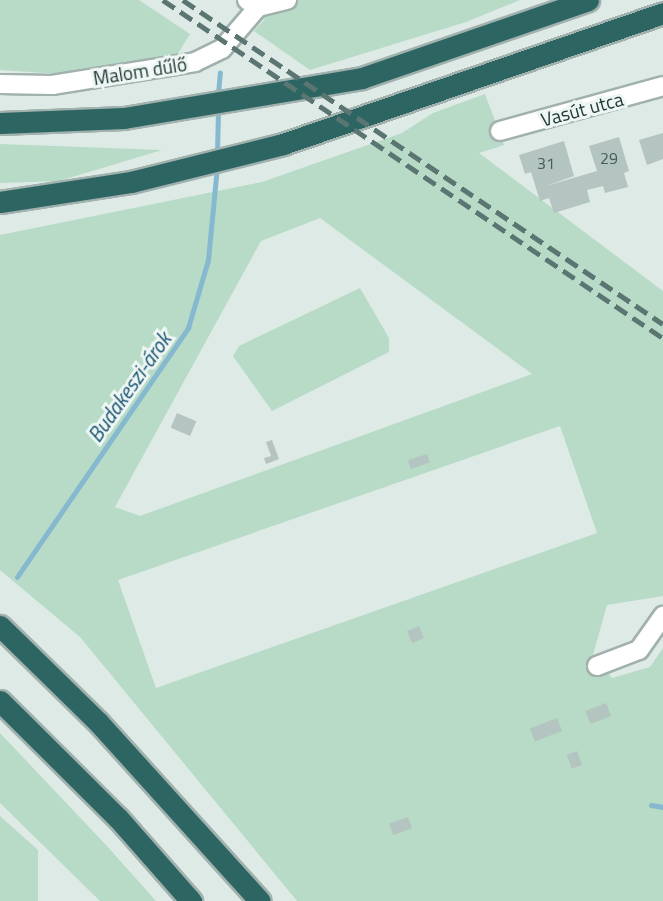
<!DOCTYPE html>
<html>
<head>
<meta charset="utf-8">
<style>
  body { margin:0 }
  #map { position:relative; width:663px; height:901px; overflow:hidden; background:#deeae6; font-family:"Titillium Web",sans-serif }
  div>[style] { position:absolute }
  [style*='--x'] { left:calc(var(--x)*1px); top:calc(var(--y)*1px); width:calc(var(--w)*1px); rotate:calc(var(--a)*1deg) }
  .green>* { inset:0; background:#b7dbc6 }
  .stream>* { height:4.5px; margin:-2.25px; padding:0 2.25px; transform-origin:2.25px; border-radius:2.25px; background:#86b9cf }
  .building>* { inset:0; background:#b4c4c0; transform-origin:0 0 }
  .roads { filter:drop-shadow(2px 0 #a1b1ae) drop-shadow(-2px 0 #a1b1ae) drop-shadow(0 2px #a1b1ae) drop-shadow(0 -2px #a1b1ae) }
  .minor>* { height:18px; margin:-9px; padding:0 9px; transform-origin:9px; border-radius:9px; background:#fff }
  .highway>* { height:21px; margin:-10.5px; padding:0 10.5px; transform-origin:10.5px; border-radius:10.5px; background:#2c6562 }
  .rail>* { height:4.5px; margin-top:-2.25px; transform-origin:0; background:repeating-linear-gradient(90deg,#5a7572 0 14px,transparent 0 21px) }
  span { translate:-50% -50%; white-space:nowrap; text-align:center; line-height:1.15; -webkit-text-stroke:6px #eef6f4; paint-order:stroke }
  .number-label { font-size:16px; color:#455c58 }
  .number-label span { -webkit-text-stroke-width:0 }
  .street-label { font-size:19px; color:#203936 }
  .water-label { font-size:21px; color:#1c5773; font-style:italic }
</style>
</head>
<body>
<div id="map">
  <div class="green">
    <i style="clip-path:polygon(0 0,139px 0,190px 34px,174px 60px,90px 76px,0 70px)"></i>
    <i style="clip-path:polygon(265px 0,520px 0,466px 22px,310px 70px,254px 31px,264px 20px)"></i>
    <i style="clip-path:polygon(evenodd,485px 94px,504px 145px,479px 153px,663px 291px,663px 596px,607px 605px,593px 655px,612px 678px,650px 667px,663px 648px,663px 901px,297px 901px,80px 637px,0 570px,0 235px,262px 182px,402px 133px,433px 113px,485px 94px,320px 218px,532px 374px,140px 516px,115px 507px,261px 241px,320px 218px,485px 94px,560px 426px,597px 533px,156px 688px,118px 580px,560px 426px)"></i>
    <i style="clip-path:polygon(0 144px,162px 150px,59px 181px,0 183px)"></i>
    <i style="clip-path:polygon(360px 288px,389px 338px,389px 352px,272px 411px,233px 356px,239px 346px)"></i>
    <i style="clip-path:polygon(0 733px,106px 845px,156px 901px,100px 901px,0 803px)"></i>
    <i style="clip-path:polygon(0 816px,38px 850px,38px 901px,0 901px)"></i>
  </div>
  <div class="stream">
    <i style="--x:218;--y:94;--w:21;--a:-85"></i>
    <i style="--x:217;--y:154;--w:44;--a:-88.7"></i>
    <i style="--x:17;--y:577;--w:302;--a:-55.5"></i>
    <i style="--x:188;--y:328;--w:71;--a:-73.6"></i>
    <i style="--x:208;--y:260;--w:94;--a:-84.5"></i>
    <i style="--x:651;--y:805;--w:12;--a:9"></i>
  </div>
  <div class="building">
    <i style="clip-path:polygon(663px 133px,663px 159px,647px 165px,639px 140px)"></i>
    <i style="clip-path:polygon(619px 137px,629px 171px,624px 173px,628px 187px,605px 193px,603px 186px,587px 190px,590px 202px,554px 213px,549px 198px,540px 201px,531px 172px,525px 174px,519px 155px,564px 141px,574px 176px,546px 186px,597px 171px,589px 146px)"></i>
    <i style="left:177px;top:413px;width:21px;height:16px;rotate:23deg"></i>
    <i style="clip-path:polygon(272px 440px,279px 459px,266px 464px,264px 458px,271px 456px,266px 442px)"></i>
    <i style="left:427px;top:454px;width:9px;height:20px;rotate:72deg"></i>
    <i style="left:419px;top:626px;width:13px;height:13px;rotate:67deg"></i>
    <i style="left:606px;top:703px;width:14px;height:22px;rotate:69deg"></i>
    <i style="left:557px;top:718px;width:14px;height:29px;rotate:69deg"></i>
    <i style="left:577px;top:751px;width:15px;height:11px;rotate:70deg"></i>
    <i style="left:408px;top:817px;width:12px;height:20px;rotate:70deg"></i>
  </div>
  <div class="roads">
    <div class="minor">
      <i style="--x:247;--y:0;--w:13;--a:32"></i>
      <i style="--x:258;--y:7;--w:30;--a:-14"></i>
      <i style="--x:0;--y:84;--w:52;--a:1.1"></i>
      <i style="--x:52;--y:85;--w:145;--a:-9.1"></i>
      <i style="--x:195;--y:62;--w:30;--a:-26"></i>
      <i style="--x:222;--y:49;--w:55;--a:-49.4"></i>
      <i style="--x:500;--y:131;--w:169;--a:-15.4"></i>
      <i style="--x:597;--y:666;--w:45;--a:-20.9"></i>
      <i style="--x:639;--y:650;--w:42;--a:-54.8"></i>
    </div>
    <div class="highway">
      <i style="--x:0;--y:123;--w:124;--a:-2.3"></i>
      <i style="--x:124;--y:118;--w:241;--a:-9.5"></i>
      <i style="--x:362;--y:78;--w:239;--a:-19"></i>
      <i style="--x:0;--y:202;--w:133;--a:-8.7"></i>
      <i style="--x:131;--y:182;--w:157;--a:-14"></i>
      <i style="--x:283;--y:144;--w:402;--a:-19"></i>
      <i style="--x:0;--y:626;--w:137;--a:44.4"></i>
      <i style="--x:98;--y:722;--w:241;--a:47.9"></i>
      <i style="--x:0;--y:701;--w:166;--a:44.8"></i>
      <i style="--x:118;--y:818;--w:111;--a:48.7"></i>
    </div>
  </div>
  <div class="rail">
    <i style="--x:163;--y:0;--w:604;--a:34.06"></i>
    <i style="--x:183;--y:0;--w:579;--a:34.02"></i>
  </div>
  <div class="number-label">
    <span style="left:609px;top:158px">29</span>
    <span style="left:546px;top:163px">31</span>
  </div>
  <div class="street-label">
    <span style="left:140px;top:71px;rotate:-9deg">Malom dűlő</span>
    <span style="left:582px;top:109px;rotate:-15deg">Vasút utca</span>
  </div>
  <div class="water-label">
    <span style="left:129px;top:387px;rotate:-55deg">Budakeszi-árok</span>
  </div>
</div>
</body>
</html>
